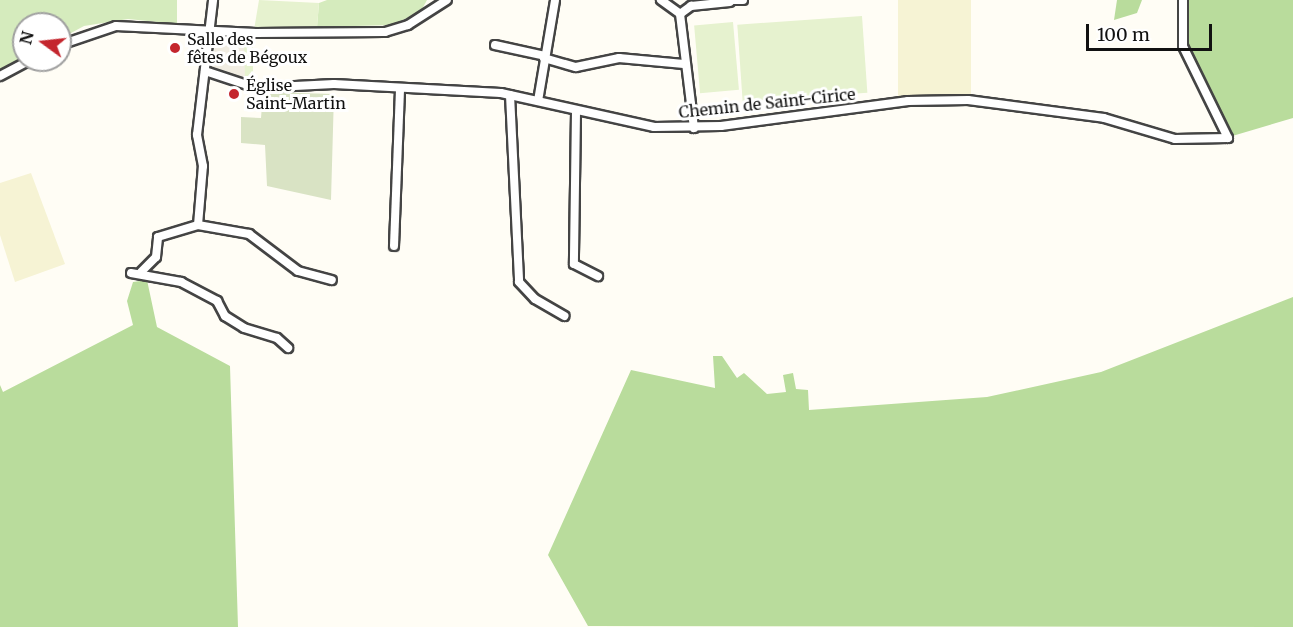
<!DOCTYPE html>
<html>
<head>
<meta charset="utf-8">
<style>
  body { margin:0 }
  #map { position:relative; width:1293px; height:627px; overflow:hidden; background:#fffdf5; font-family:Merriweather,serif }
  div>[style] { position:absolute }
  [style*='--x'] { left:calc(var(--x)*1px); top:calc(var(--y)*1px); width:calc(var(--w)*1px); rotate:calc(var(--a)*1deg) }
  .farmland>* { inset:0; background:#f6f3d4; transform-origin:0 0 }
  .green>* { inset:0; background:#d5ebbd }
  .forest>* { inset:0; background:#b9dc9c }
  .cemetery>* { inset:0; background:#d9e3c4 }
  .pitch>* { inset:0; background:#e6f2cf; transform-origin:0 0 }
  .plaza>* { inset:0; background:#f1ede2 }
  .roads { filter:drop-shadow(2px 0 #444) drop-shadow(-2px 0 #444) drop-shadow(0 2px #444) drop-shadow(0 -2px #444) }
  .minor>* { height:8px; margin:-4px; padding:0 4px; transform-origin:4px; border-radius:4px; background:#fff }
  .dots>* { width:16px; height:16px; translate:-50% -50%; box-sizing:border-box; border:3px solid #fff; border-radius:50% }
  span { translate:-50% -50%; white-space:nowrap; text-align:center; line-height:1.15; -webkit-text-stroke:6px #fff; paint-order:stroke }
  .poi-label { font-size:16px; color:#111 }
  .left { translate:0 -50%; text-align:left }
  .street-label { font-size:16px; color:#111 }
  .north { position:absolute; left:12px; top:12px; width:60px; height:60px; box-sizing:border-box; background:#fff; border:2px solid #a0a0a0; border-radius:50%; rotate:285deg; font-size:16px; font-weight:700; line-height:24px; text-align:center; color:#111 }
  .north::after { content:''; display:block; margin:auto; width:21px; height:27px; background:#c4262e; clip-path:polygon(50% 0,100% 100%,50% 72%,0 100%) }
  .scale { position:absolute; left:1086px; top:24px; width:126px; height:27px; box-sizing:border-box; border:3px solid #111; border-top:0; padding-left:8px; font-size:18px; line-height:21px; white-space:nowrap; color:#111; -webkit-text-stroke:4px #fff; paint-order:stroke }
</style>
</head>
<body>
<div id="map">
  <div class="farmland">
    <i style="left:898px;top:0;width:73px;height:97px"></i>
    <i style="clip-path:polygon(31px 173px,65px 264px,15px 282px,0 235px,0 183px)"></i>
  </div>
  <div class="green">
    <i style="clip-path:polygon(0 0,177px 0,177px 24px,128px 19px,84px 26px,60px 39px,60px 24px,24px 24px,24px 58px,0 71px)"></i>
    <i style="clip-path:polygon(327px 0,427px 0,421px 11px,393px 25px,317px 27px,319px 3px)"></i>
  </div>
  <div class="forest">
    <i style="clip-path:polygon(1117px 0,1142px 0,1137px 13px,1114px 20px)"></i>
    <i style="clip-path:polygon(1179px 0,1293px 0,1293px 118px,1229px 137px,1187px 55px)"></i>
    <i style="clip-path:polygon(147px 280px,157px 327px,230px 366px,238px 627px,0 627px,0 385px,3px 392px,133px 325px,127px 301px,133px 282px)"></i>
    <i style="clip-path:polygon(1293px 297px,1293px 627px,588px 626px,548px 555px,631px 370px,715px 388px,713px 356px,722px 356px,737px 378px,744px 373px,767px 394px,786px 392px,783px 375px,793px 373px,796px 389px,808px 390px,809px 410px,987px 397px,1101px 372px)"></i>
  </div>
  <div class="cemetery">
    <i style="clip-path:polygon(263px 92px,334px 94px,331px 200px,267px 186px,265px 145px,241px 143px,241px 117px,261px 118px)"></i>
  </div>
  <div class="pitch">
    <i style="clip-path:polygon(259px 0,319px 3px,317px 27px,254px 30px)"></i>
    <i style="left:862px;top:16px;width:77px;height:125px;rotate:86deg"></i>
    <i style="left:733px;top:22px;width:68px;height:39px;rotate:85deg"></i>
    <i style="left:244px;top:39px;width:9px;height:39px"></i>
  </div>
  <div class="plaza">
    <i style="clip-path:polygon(216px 39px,244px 39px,245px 78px,211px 69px)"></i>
  </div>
  <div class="roads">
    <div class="minor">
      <i style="--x:661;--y:0;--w:24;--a:36"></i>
      <i style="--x:680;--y:14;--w:14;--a:-36"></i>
      <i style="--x:691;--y:6;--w:39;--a:-6"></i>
      <i style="--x:730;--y:0;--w:13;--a:0"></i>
      <i style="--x:680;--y:14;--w:115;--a:83"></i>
      <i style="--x:60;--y:45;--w:59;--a:-18.7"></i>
      <i style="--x:116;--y:26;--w:140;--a:2.9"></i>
      <i style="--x:256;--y:33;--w:129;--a:-0.4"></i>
      <i style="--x:385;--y:32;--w:24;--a:-17"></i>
      <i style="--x:408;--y:25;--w:46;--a:-32.7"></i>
      <i style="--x:495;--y:45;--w:51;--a:12.4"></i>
      <i style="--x:544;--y:58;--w:33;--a:16"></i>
      <i style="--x:576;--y:67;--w:44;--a:-11.8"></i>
      <i style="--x:619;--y:58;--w:65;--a:5.3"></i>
      <i style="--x:205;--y:71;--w:54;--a:18.4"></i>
      <i style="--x:256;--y:88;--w:78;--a:-2.9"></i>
      <i style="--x:334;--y:84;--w:167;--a:3.1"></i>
      <i style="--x:501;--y:93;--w:157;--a:12.5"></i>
      <i style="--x:654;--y:127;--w:67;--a:-0.9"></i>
      <i style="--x:721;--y:126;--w:189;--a:-7.6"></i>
      <i style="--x:908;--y:101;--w:60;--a:-1"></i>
      <i style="--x:968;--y:100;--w:137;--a:7.5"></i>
      <i style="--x:1104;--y:118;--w:74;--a:16.5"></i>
      <i style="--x:1175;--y:139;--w:53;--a:-1.1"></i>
      <i style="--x:1228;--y:138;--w:102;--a:-116.1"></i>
      <i style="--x:1183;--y:46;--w:46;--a:-90"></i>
      <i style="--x:0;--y:76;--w:34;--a:-28"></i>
      <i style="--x:510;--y:95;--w:187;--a:87.2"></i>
      <i style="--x:519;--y:282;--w:23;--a:47"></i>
      <i style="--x:535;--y:299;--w:34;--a:30"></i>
      <i style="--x:538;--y:101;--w:102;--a:-80.4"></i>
      <i style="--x:576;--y:112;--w:152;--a:90.8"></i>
      <i style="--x:574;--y:264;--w:27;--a:27"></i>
      <i style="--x:198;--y:225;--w:59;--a:-85.2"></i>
      <i style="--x:203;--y:166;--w:32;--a:-101"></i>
      <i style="--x:197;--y:135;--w:136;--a:-83.2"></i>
      <i style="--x:394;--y:246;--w:157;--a:-87.8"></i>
      <i style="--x:141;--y:272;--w:21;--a:-45"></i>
      <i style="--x:156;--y:257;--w:20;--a:-84"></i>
      <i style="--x:158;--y:237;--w:42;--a:-16.7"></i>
      <i style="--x:198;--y:225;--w:52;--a:10"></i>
      <i style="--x:249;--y:234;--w:61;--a:37.1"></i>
      <i style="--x:298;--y:271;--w:35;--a:15"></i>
      <i style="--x:131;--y:273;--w:51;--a:10.2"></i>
      <i style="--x:181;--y:282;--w:41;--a:27.8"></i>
      <i style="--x:217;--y:301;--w:17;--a:62"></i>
      <i style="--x:225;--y:316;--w:22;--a:32"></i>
      <i style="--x:244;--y:328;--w:34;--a:17"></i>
      <i style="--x:277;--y:338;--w:15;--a:42"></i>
    </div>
  </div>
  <div class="dots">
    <i style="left:175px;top:48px;background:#c4262e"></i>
    <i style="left:234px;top:94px;background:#c4262e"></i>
  </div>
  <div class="poi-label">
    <span class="left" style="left:187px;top:48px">Salle des<br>fêtes de Bégoux</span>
    <span class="left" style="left:246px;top:94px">Église<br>Saint-Martin</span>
  </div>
  <div class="street-label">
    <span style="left:767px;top:103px;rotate:-6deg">Chemin de Saint-Cirice</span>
  </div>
  <div class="north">N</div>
  <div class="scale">100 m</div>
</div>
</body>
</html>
